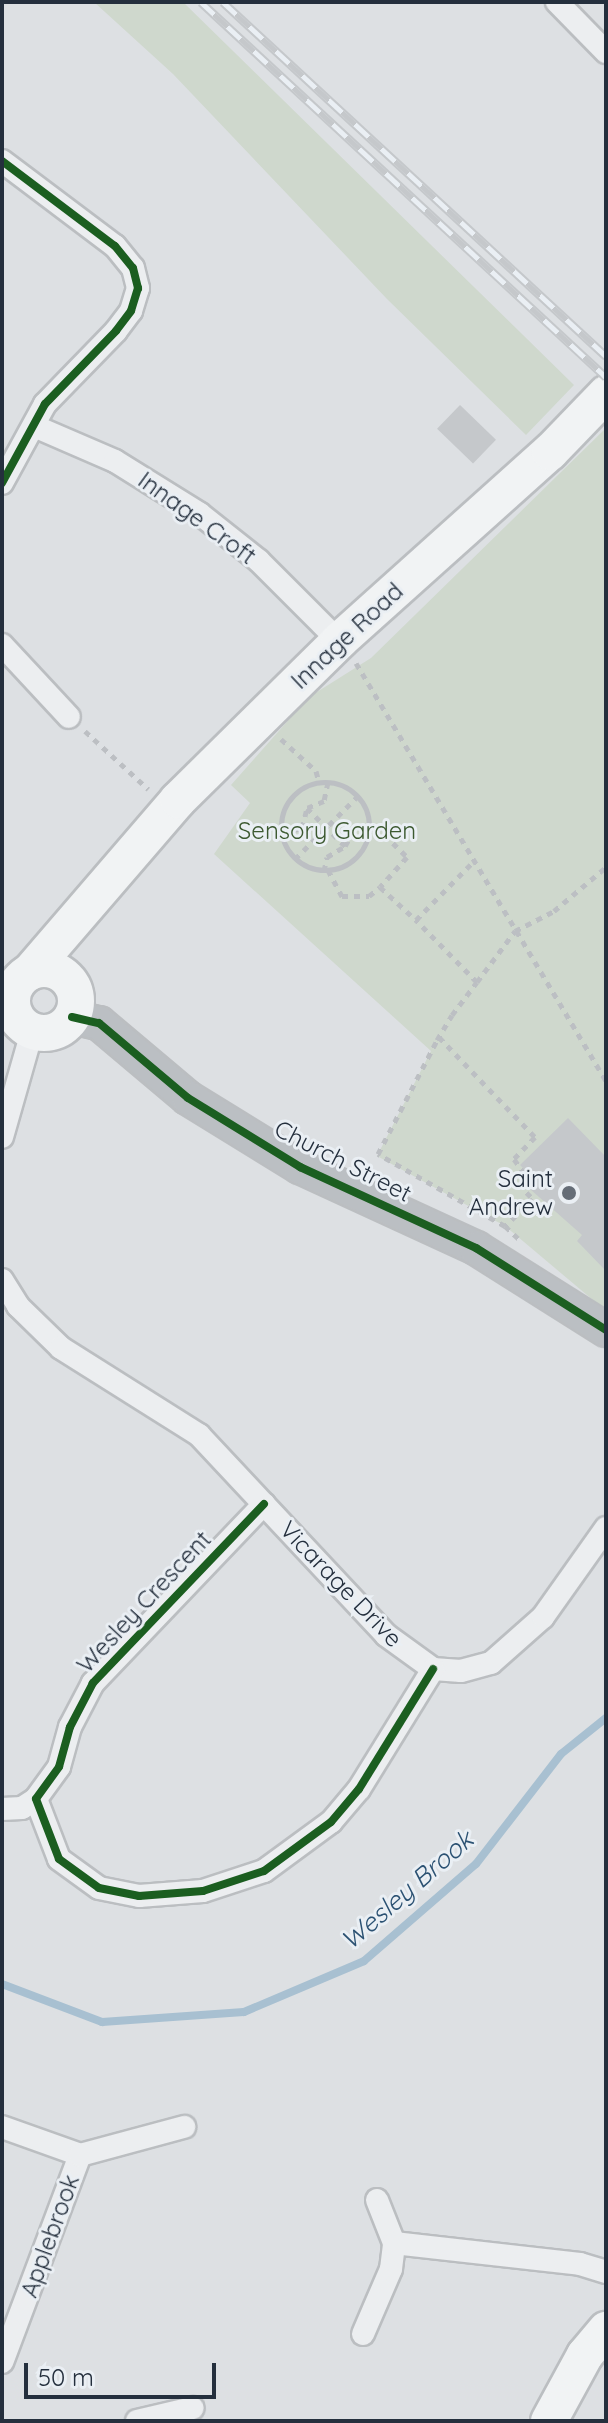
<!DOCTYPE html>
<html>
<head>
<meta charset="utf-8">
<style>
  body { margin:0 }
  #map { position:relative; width:608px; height:2423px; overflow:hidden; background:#dde0e3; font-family:Quicksand,sans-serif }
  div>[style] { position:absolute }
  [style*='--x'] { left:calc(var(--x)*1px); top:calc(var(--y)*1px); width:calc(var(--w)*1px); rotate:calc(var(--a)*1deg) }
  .green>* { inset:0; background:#cfd8cd }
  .stream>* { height:8px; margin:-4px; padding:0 4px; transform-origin:4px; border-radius:4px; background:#a8c0d1 }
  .building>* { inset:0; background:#c5c8cb; transform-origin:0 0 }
  .path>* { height:5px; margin-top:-2.5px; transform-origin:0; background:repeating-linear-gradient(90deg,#bcbfc3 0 6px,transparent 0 12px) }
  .path>.ring { margin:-2.5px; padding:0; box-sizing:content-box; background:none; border:5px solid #bcbfc3; border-radius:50% }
  .roads { filter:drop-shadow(2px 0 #bbbec1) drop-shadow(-2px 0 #bbbec1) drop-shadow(0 2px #bbbec1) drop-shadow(0 -2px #bbbec1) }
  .street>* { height:22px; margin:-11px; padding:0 11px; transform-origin:11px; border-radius:11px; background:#eceef0 }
  .secondary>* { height:32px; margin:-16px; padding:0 16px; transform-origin:16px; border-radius:16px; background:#bbbfc3 }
  .primary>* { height:36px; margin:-18px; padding:0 18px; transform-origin:18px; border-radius:18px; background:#f1f3f4 }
  .primary>.ring { margin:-18px; padding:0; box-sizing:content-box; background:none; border:36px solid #f1f3f4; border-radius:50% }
  .rail>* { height:9px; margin-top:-4.5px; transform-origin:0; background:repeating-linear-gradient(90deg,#eaeff4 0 18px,#c5c8cb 0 36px); box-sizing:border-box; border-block:2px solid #c5c8cb }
  .cycleway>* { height:8px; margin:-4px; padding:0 4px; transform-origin:4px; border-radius:4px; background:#1b5e20 }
  .dots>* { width:22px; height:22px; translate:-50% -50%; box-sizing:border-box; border:4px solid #eaeff4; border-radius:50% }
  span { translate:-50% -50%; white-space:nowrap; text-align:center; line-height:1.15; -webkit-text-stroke:6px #eaeff4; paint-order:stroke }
  .street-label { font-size:24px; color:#242f3d }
  .park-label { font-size:24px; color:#3c5930 }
  .poi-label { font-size:24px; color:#242f3d }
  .right { translate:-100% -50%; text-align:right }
  .water-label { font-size:26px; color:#2c5273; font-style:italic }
  .frame { position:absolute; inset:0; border:4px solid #242f3d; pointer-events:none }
  .scale { position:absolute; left:24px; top:2363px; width:192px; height:36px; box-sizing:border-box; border:4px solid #242f3d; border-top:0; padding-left:10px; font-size:24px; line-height:28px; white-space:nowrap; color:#242f3d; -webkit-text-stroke:6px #eaeff4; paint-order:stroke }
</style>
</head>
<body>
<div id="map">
  <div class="green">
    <i style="clip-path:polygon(94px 2px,183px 2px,574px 385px,526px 435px,387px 299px,173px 74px)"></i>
    <i style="clip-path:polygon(606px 428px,606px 1311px,505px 1226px,377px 1156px,431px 1051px,214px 854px,250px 803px,231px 785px,309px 697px,371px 658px)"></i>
  </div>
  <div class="stream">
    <i style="--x:2;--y:1984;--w:107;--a:20.8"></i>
    <i style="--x:102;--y:2022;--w:142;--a:-4"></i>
    <i style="--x:244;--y:2012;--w:130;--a:-23"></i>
    <i style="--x:364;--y:1961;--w:148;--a:-40.9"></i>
    <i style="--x:476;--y:1864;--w:139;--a:-52.3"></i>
    <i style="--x:561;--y:1754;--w:58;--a:-38.7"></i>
  </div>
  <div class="building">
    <i style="left:460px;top:405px;width:50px;height:33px;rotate:44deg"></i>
    <i style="clip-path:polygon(568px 1118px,606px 1157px,606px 1271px,577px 1241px,582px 1235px,522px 1182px,530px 1175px,520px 1165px)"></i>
  </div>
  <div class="path">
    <i style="--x:356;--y:663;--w:487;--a:59.1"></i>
    <i style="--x:85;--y:731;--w:86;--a:42.6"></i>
    <i style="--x:281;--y:739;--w:47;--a:42.4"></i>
    <i style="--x:316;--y:771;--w:11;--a:75"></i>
    <i class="ring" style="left:281px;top:782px;width:83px;height:83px"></i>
    <i style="--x:328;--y:782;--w:19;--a:102"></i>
    <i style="--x:324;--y:801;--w:18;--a:158"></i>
    <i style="--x:307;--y:808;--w:54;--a:45"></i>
    <i style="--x:281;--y:833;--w:22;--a:-13"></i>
    <i style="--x:302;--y:828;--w:21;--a:-76"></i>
    <i style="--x:295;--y:859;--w:89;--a:-45"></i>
    <i style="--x:328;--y:870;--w:30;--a:62"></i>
    <i style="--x:342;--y:896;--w:27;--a:0"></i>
    <i style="--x:369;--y:896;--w:14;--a:-39"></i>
    <i style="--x:324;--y:871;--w:14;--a:-78"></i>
    <i style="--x:327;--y:857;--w:21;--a:-31"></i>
    <i style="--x:345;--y:846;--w:22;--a:-60"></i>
    <i style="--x:356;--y:827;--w:20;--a:-3"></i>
    <i style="--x:376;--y:826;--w:44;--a:45"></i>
    <i style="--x:407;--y:857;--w:40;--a:132"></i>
    <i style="--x:380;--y:887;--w:49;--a:42.5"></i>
    <i style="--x:477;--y:982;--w:64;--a:-53.3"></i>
    <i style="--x:515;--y:931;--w:44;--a:-27.1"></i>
    <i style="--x:554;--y:911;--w:68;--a:-40.2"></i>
    <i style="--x:439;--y:1037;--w:139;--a:46.2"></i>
    <i style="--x:535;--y:1137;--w:30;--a:134"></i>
    <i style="--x:514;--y:1159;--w:19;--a:54"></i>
    <i style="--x:525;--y:1174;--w:12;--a:125"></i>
    <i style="--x:518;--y:1184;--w:21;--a:45"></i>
    <i style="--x:533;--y:1199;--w:39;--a:136"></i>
    <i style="--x:505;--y:1226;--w:146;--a:-150.4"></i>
    <i style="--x:378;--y:1154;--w:128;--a:-62.6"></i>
    <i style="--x:437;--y:1040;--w:29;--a:-59"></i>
    <i style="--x:452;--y:1015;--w:41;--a:-52.9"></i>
    <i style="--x:477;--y:982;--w:87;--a:-134.5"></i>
    <i style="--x:416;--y:920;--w:83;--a:-45.5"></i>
    <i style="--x:505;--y:1226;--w:19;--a:43"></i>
  </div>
  <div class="roads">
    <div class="street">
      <i style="--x:557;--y:2;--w:70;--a:45.6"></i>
      <i style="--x:2;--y:161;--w:141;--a:37"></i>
      <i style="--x:115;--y:246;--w:28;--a:51"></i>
      <i style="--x:133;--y:268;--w:21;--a:76"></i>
      <i style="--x:138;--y:288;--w:24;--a:107"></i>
      <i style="--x:131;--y:311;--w:25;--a:127"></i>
      <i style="--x:116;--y:331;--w:102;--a:134.2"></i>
      <i style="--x:45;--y:404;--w:90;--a:118.6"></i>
      <i style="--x:34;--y:426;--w:88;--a:23.4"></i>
      <i style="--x:115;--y:461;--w:100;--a:31.9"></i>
      <i style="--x:200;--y:514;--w:75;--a:38.5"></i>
      <i style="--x:259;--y:561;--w:113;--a:45"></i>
      <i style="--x:2;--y:645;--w:98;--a:47.1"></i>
      <i style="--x:2;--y:1137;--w:109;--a:-74.1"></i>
      <i style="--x:2;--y:1280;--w:31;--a:58"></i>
      <i style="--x:18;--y:1306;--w:60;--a:44.3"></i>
      <i style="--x:61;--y:1348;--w:163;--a:32.2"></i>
      <i style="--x:199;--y:1435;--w:274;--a:46.9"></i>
      <i style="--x:386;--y:1635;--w:58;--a:35.9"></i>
      <i style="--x:433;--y:1669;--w:28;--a:4"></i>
      <i style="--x:461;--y:1671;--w:31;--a:-15"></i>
      <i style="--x:491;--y:1663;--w:69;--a:-41.5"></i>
      <i style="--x:543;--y:1617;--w:109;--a:-54.7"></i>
      <i style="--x:264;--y:1504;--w:248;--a:133.7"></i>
      <i style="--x:93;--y:1683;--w:50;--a:117.6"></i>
      <i style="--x:70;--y:1727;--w:41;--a:105.4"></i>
      <i style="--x:59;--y:1767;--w:39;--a:126"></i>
      <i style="--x:36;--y:1799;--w:64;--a:69"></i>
      <i style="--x:59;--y:1859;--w:49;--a:35.9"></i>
      <i style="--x:99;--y:1888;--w:41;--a:11.3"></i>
      <i style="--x:139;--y:1896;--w:64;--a:-4.5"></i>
      <i style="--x:203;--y:1891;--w:64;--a:-18.2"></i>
      <i style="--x:264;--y:1871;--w:83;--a:-36.2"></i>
      <i style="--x:331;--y:1822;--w:43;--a:-49.7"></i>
      <i style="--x:359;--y:1789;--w:141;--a:-58.3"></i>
      <i style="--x:2;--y:1809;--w:20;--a:-3"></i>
      <i style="--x:22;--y:1808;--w:17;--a:-33"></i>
      <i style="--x:2;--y:2127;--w:83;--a:19.7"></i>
      <i style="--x:80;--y:2155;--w:221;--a:110.6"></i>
      <i style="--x:80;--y:2155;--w:108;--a:-15.1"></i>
      <i style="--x:377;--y:2200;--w:46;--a:68.4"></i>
      <i style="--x:363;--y:2334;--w:71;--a:-66.7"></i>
      <i style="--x:391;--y:2269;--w:26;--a:-83"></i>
      <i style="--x:394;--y:2243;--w:187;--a:6.4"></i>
      <i style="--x:580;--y:2264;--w:27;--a:17"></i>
      <i style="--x:137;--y:2421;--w:57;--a:-13.1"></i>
    </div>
    <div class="secondary">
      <i style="--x:72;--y:1017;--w:28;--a:13"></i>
      <i style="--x:99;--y:1023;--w:116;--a:40.1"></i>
      <i style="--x:188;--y:1098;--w:132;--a:31.6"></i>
      <i style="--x:300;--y:1167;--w:194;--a:24.7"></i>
      <i style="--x:476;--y:1248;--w:154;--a:32.2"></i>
    </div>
    <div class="primary">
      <i class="ring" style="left:12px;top:969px;width:28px;height:28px"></i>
      <i style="--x:30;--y:972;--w:227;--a:-49.3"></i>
      <i style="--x:178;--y:800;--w:226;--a:-44.6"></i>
      <i style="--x:339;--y:641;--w:283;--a:-41.9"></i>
      <i style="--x:550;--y:452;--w:81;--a:-46"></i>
      <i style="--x:549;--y:2421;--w:75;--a:-61.4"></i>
      <i style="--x:585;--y:2355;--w:33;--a:-50"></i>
    </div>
  </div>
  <div class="rail">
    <i style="--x:201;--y:2;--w:552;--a:42.8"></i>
    <i style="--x:223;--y:2;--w:522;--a:42.75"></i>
  </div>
  <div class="cycleway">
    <i style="--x:2;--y:161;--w:141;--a:37"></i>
    <i style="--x:115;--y:246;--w:28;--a:51"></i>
    <i style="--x:133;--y:268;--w:21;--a:76"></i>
    <i style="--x:138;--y:288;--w:24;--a:107"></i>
    <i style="--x:131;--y:311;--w:25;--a:127"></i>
    <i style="--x:116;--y:331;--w:102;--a:134.2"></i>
    <i style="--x:45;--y:404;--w:90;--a:118.6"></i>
    <i style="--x:72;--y:1017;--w:28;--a:13"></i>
    <i style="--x:99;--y:1023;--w:116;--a:40.1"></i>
    <i style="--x:188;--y:1098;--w:132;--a:31.6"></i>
    <i style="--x:300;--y:1167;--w:194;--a:24.7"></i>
    <i style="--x:476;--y:1248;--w:154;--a:32.2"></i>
    <i style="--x:264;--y:1504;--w:248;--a:133.7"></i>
    <i style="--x:93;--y:1683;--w:50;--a:117.6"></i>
    <i style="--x:70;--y:1727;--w:41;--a:105.4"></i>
    <i style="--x:59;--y:1767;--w:39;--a:126"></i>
    <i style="--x:36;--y:1799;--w:64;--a:69"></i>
    <i style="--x:59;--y:1859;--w:49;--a:35.9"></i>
    <i style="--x:99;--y:1888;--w:41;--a:11.3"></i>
    <i style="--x:139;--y:1896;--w:64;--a:-4.5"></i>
    <i style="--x:203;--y:1891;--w:64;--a:-18.2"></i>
    <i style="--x:264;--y:1871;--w:83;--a:-36.2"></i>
    <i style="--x:331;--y:1822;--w:43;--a:-49.7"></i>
    <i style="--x:359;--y:1789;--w:141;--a:-58.3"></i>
  </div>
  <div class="dots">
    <i style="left:569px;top:1193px;background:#656d77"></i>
  </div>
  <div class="street-label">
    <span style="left:197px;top:518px;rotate:36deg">Innage Croft</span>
    <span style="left:347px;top:636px;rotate:-43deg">Innage Road</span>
    <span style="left:343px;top:1161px;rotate:27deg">Church Street</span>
    <span style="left:341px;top:1584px;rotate:46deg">Vicarage Drive</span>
    <span style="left:144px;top:1602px;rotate:-47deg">Wesley Crescent</span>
    <span style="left:50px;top:2236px;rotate:-70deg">Applebrook</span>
  </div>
  <div class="park-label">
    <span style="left:327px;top:831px">Sensory Garden</span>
  </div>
  <div class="poi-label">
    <span class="right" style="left:553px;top:1193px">Saint<br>Andrew</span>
  </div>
  <div class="water-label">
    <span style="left:407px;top:1890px;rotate:-41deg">Wesley Brook</span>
  </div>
  <div class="frame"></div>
  <div class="scale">50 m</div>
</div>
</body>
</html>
